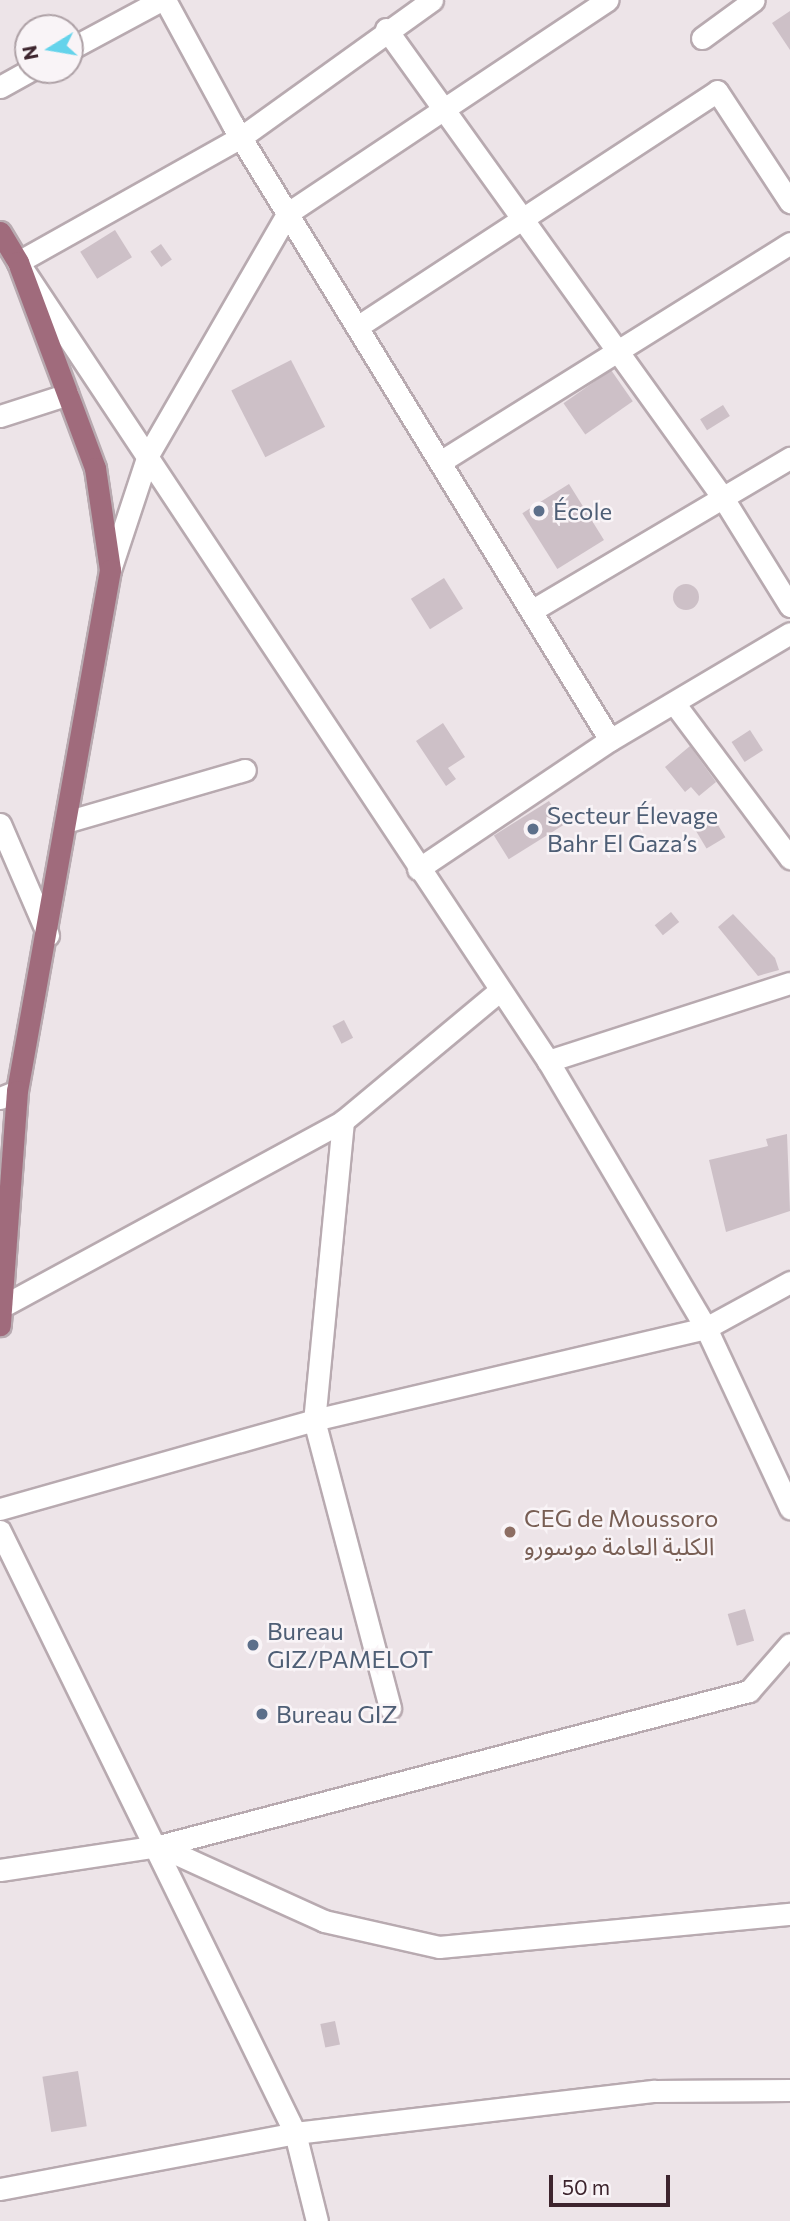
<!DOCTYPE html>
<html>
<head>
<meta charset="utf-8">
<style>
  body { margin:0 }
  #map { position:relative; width:790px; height:2221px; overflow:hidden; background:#ede4e8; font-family:Commissioner,"Noto Sans Arabic",sans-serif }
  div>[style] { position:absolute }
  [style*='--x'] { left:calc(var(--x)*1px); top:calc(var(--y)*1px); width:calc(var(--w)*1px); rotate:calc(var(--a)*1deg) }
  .building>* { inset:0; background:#cdc0c7; transform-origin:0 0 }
  .round { border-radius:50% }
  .roads { filter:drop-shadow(2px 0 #b8aab0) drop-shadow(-2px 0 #b8aab0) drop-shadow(0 2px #b8aab0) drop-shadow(0 -2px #b8aab0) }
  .minor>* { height:21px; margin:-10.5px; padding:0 10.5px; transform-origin:10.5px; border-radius:10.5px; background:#fff }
  .major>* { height:21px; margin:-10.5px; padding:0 10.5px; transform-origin:10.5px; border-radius:10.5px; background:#a06b7c }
  .dots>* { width:19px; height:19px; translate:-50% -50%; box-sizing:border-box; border:4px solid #f9f4f7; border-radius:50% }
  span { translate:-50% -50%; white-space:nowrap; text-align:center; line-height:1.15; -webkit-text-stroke:5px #f9f4f7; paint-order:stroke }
  .service-label { font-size:24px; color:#4e5e75 }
  .left { translate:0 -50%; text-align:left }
  .education-label { font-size:24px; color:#785e54 }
  .north { position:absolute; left:14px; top:14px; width:70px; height:70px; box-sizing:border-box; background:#f9f4f7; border:2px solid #aea1a6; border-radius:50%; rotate:259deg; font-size:19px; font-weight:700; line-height:28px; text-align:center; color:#3d242d }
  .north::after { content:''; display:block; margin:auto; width:24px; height:32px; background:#64d3eb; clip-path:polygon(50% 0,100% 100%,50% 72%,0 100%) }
  .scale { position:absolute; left:549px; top:2175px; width:121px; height:32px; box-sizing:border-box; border:4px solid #3d242d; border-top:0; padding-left:9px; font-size:21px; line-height:24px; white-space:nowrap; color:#3d242d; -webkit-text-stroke:5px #f9f4f7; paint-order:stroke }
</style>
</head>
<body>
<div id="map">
  <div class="building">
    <i style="clip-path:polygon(790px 11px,790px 50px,772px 23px)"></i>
    <i style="left:115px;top:230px;width:32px;height:41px;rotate:58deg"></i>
    <i style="left:161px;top:244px;width:19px;height:13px;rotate:55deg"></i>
    <i style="left:291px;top:360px;width:75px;height:67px;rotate:63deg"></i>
    <i style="left:611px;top:370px;width:38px;height:58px;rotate:55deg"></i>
    <i style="left:723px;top:405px;width:13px;height:27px;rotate:58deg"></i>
    <i style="left:569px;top:484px;width:66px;height:55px;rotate:58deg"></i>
    <i style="left:444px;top:578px;width:36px;height:39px;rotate:58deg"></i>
    <i class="round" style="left:673px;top:584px;width:26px;height:26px"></i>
    <i style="clip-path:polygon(443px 723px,465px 757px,448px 768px,456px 779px,446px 786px,416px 741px)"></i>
    <i style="left:750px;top:730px;width:24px;height:22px;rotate:57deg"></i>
    <i style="clip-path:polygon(690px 746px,716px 782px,699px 796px,691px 787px,685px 792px,665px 767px)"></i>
    <i style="left:549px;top:801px;width:28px;height:65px;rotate:58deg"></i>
    <i style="left:712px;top:815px;width:26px;height:22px;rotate:59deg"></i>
    <i style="left:671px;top:912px;width:13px;height:21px;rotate:51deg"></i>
    <i style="clip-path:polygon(733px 914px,775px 958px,779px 970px,758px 976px,718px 927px)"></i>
    <i style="left:344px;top:1020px;width:20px;height:13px;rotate:63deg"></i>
    <i style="clip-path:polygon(787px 1134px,790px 1211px,726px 1232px,709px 1160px,768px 1146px,766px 1139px)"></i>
    <i style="left:745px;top:1609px;width:33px;height:18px;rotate:74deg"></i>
    <i style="left:335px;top:2021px;width:24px;height:15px;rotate:78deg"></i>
    <i style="left:78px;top:2071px;width:56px;height:36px;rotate:81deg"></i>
  </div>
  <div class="roads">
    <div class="minor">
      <i style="--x:165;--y:0;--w:142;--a:61.5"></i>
      <i style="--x:233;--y:125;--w:721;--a:58.49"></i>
      <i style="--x:432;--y:0;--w:235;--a:144.3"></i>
      <i style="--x:241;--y:137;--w:256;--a:150.7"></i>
      <i style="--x:18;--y:262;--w:959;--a:56.44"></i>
      <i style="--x:548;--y:1061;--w:310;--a:59.4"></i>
      <i style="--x:706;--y:1328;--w:199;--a:65"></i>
      <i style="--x:386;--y:29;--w:578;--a:54.3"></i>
      <i style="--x:723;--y:498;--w:127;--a:58.2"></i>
      <i style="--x:702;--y:38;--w:64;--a:-36.2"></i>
      <i style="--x:70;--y:49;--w:103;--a:-28.3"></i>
      <i style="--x:0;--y:87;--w:35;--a:-29"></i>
      <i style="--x:357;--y:327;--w:430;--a:-33.2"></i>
      <i style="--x:717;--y:91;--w:133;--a:56.7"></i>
      <i style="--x:0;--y:416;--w:71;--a:-17.9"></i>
      <i style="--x:440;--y:462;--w:413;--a:-32"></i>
      <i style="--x:110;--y:570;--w:121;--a:-71.7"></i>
      <i style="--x:148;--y:455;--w:280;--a:-60"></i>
      <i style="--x:288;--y:213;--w:384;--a:-33.7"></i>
      <i style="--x:531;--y:611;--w:301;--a:-30.6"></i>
      <i style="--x:674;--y:703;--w:194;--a:53.2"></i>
      <i style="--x:69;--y:821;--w:183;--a:-16.2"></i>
      <i style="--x:0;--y:824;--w:121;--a:66.6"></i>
      <i style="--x:418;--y:869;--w:231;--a:-33.9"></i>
      <i style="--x:610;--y:740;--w:209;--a:-30.7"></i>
      <i style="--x:548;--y:1061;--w:254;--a:-17.9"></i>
      <i style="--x:0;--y:1098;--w:18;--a:-22"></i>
      <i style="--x:343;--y:1121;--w:300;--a:95.5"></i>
      <i style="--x:314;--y:1420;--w:298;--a:75.2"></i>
      <i style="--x:1;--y:1307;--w:389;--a:-28.5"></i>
      <i style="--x:343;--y:1121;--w:203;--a:-39.8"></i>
      <i style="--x:0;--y:1509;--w:326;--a:-15.8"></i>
      <i style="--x:314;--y:1420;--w:403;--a:-13.2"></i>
      <i style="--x:706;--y:1328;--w:96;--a:-28.7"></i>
      <i style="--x:0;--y:1531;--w:670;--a:63.89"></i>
      <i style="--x:295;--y:2133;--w:91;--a:76"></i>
      <i style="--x:159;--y:1846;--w:181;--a:24.4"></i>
      <i style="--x:324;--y:1921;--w:118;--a:12.7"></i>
      <i style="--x:439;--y:1947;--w:353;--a:-5.4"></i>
      <i style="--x:0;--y:1870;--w:161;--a:-8.6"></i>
      <i style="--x:159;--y:1846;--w:610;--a:-14.72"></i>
      <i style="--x:749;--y:1691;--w:62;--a:-48.9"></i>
      <i style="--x:0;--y:2189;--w:300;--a:-10.7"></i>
      <i style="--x:295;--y:2133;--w:362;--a:-6.7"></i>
      <i style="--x:655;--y:2091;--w:135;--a:-0.4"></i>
    </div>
    <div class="major">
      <i style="--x:0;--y:232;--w:35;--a:59"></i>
      <i style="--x:18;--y:262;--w:220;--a:69.5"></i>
      <i style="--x:95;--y:468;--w:103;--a:81.6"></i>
      <i style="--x:110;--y:570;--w:529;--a:100.12"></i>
      <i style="--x:17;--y:1091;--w:235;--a:94.2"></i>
    </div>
  </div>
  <div class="dots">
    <i style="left:539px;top:511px;background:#5c6f8a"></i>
    <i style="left:533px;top:829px;background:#5c6f8a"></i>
    <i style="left:510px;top:1532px;background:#8d6e63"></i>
    <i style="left:253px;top:1645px;background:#5c6f8a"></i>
    <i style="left:262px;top:1714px;background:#5c6f8a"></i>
  </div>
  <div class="service-label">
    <span class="left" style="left:553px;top:511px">École</span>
    <span class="left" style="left:547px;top:829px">Secteur Élevage<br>Bahr El Gaza’s</span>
    <span class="left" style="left:267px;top:1645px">Bureau<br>GIZ/PAMELOT</span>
    <span class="left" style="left:276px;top:1714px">Bureau GIZ</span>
  </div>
  <div class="education-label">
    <span class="left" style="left:524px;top:1532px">CEG de Moussoro<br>الكلية العامة موسورو</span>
  </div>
  <div class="north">N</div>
  <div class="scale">50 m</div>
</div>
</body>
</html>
